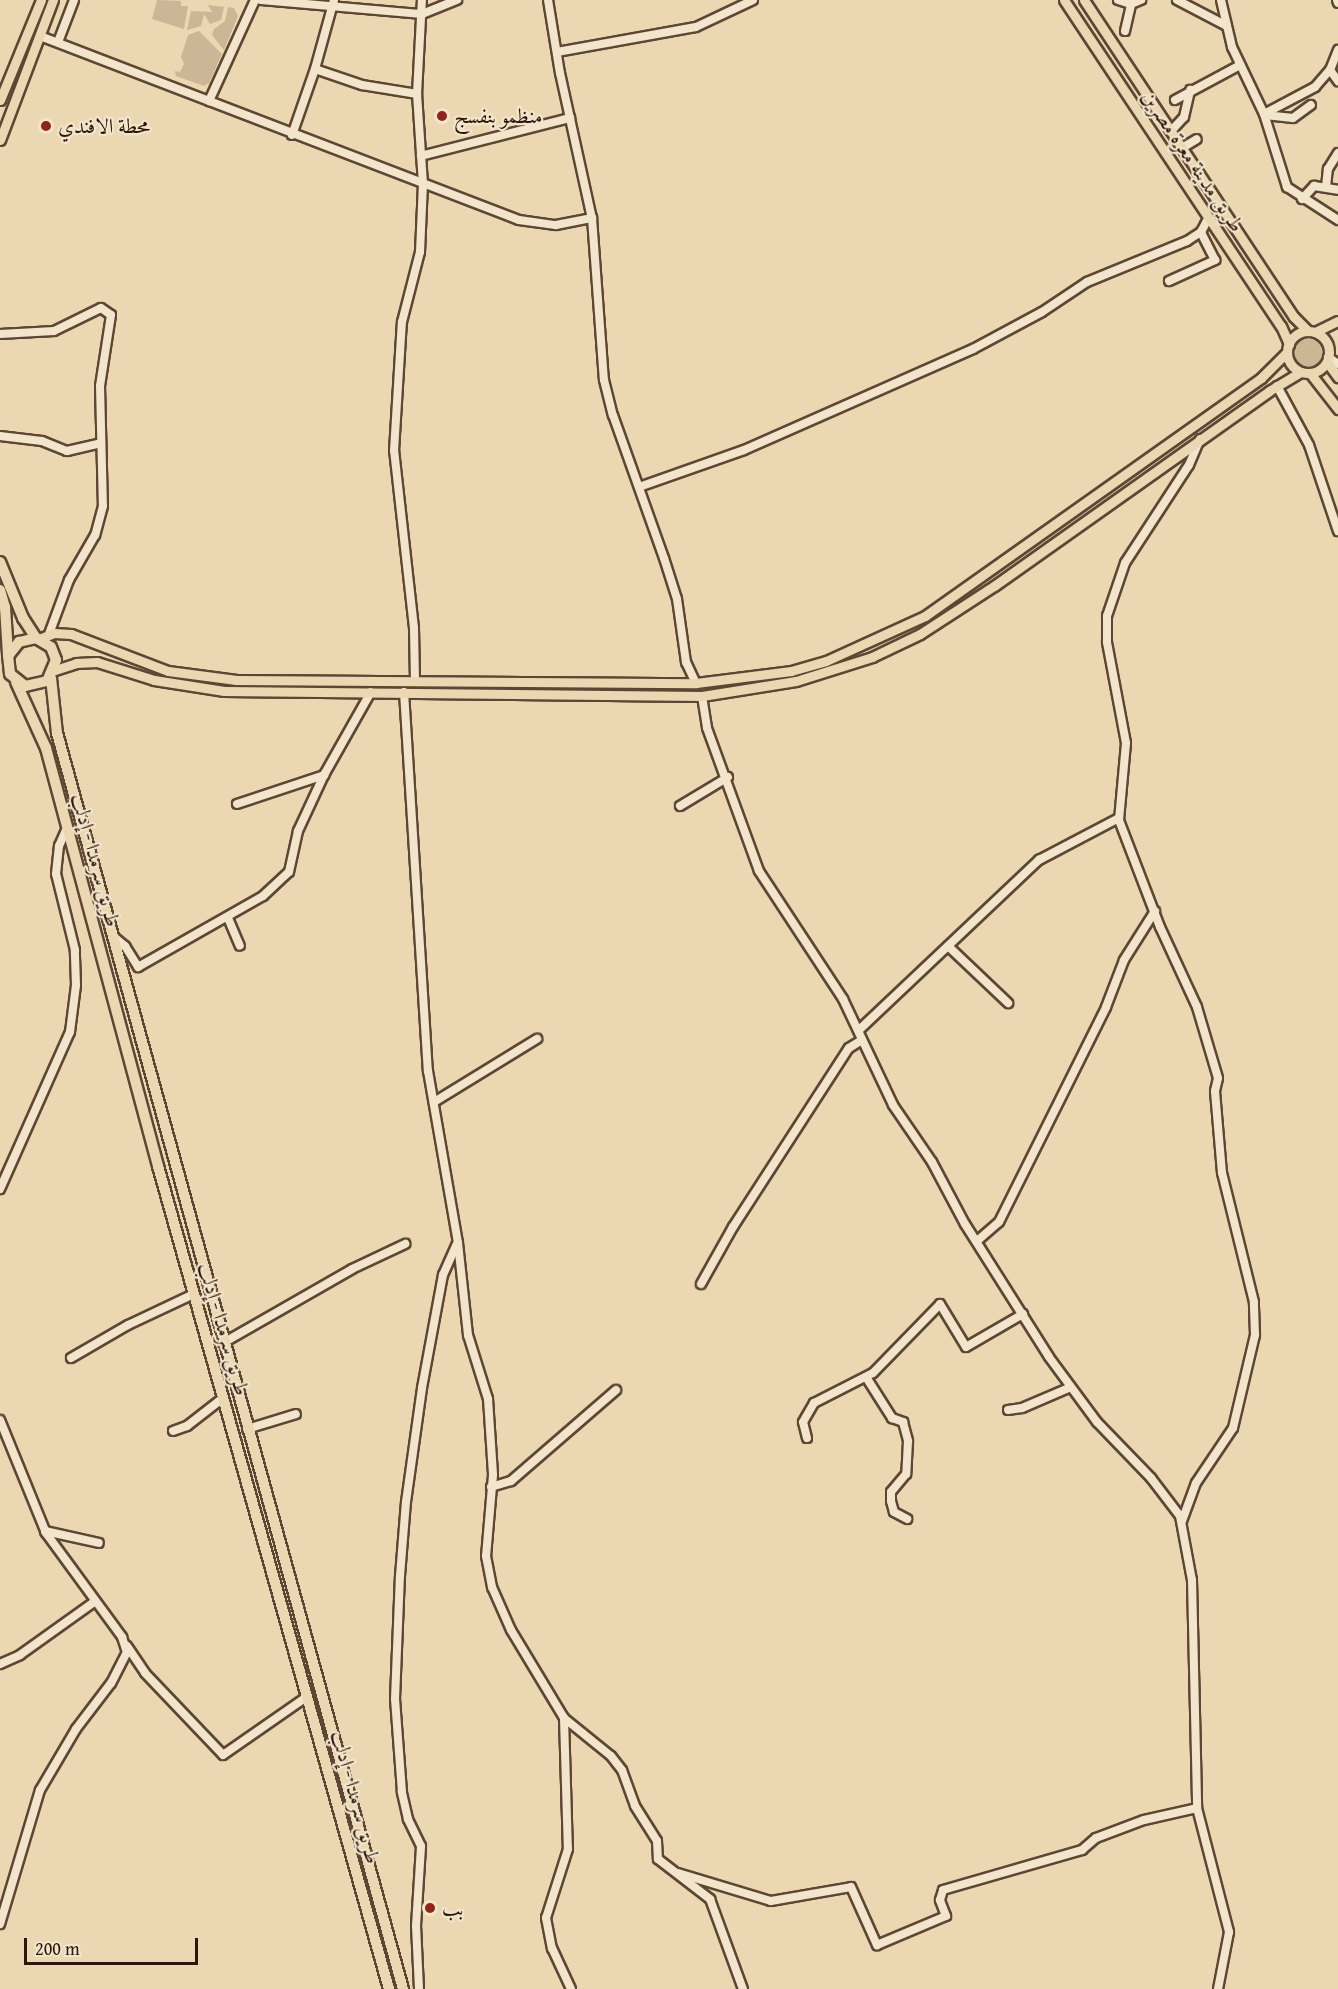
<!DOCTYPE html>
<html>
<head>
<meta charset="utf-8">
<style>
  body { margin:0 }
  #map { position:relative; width:1338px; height:1989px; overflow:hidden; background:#ebd7b1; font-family:"Gentium Book Plus",Amiri,serif }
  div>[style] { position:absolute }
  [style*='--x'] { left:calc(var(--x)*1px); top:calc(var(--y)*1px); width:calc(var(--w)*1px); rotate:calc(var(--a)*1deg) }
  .green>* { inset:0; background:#cbb695 }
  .round { border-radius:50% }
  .roads { filter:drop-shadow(2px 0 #5d4734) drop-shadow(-2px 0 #5d4734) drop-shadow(0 2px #5d4734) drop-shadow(0 -2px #5d4734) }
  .minor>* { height:8px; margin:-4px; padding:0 4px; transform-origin:4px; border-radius:4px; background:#f2e5cc }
  .major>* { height:9px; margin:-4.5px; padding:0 4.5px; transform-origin:4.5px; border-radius:4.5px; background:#ebd7b1 }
  .major>.ring { margin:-4.5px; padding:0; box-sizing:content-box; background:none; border:9px solid #ebd7b1; border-radius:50% }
  .highway>* { height:10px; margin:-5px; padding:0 5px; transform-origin:5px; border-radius:5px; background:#ebd7b1 }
  .dots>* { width:16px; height:16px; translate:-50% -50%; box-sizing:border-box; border:3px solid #f2e5cc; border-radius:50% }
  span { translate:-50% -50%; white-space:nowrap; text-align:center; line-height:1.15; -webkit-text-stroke:4.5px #f2e5cc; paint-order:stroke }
  .poi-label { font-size:21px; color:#2e170a }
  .left { translate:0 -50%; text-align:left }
  .street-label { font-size:21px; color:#2e170a }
  .scale { position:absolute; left:24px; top:1938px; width:174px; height:27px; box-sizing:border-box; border:3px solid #2e170a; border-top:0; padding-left:8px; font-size:18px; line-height:21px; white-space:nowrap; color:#2e170a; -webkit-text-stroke:4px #f2e5cc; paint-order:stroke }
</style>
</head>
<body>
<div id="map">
  <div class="green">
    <i style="clip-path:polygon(157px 0,181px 1px,181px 6px,188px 6px,184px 29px,152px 19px)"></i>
    <i style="clip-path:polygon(208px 5px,224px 7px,221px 20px,210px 24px,204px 14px,201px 26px,187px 30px,191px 11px,212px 12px)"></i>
    <i style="clip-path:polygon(228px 7px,234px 8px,238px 16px,224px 50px,212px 35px,214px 29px,225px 21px)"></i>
    <i style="clip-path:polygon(199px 31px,222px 54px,209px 83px,204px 86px,176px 76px,175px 71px,180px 72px,184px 64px,181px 57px,188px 35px)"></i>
    <i class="round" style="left:1294px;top:339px;width:28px;height:28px"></i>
  </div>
  <div class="roads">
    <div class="minor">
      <i style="--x:261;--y:0;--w:162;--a:5"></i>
      <i style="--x:422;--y:14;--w:38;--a:-22"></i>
      <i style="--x:334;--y:0;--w:72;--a:105.4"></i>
      <i style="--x:315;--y:69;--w:50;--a:18.8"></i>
      <i style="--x:362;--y:85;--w:56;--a:9.3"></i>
      <i style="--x:548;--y:0;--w:74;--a:80.7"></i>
      <i style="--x:560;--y:73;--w:148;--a:77.6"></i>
      <i style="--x:592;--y:218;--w:162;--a:85.8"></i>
      <i style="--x:604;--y:380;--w:36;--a:76"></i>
      <i style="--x:613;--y:415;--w:152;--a:70.4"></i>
      <i style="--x:664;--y:558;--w:43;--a:72.4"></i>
      <i style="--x:677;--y:599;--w:64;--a:81.9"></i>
      <i style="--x:686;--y:662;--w:23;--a:65"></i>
      <i style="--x:1118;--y:0;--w:14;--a:17"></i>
      <i style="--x:1131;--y:4;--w:11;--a:-22"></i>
      <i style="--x:1177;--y:0;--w:56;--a:27.5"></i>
      <i style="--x:1221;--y:0;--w:48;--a:76.8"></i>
      <i style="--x:1232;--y:47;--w:74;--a:64.5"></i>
      <i style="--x:1264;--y:114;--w:77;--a:72.5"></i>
      <i style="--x:1287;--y:187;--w:61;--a:32.9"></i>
      <i style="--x:1337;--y:0;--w:3;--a:72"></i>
      <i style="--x:1125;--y:31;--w:28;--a:-77"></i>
      <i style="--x:40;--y:36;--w:513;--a:21.01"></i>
      <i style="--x:519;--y:220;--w:37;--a:8"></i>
      <i style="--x:556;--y:225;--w:37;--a:-11"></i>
      <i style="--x:58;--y:42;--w:45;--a:-69.1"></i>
      <i style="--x:557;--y:52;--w:141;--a:-10.2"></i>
      <i style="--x:696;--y:27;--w:63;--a:-25.3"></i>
      <i style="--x:1330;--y:70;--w:14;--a:54"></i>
      <i style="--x:1175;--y:100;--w:74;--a:-28.3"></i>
      <i style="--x:209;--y:101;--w:111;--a:-65.5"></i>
      <i style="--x:1264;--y:114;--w:58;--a:-27.9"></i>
      <i style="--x:1315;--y:87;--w:23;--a:-49"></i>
      <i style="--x:1330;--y:70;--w:22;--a:-68"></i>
      <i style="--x:1265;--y:115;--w:28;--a:6"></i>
      <i style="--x:1293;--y:118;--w:22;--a:-36"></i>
      <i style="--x:1171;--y:131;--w:19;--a:-47"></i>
      <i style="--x:1184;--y:117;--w:28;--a:-77"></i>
      <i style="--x:292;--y:135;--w:70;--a:-70.8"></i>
      <i style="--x:1182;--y:148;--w:17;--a:-31"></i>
      <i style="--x:421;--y:156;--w:154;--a:-14.3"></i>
      <i style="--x:1326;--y:187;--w:18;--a:-84"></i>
      <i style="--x:1328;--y:169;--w:19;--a:-58"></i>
      <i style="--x:1302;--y:199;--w:18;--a:-47"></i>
      <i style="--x:1314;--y:186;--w:24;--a:9"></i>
      <i style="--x:1169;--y:281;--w:51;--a:-24.5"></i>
      <i style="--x:1215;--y:260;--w:31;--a:-117"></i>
      <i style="--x:0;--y:334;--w:54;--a:-3.2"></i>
      <i style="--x:54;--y:331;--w:52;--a:-26.1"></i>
      <i style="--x:101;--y:308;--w:12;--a:35"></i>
      <i style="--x:111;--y:315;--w:72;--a:98.8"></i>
      <i style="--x:100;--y:386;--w:120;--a:88.6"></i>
      <i style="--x:103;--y:506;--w:30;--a:105"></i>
      <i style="--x:95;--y:535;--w:52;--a:120"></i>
      <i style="--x:69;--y:580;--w:58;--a:110.3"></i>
      <i style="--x:1328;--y:357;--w:12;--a:35"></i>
      <i style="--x:1277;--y:386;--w:67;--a:61.5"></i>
      <i style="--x:1309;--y:445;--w:91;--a:71.4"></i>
      <i style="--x:0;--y:436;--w:42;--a:6.8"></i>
      <i style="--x:42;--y:441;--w:27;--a:22"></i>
      <i style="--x:67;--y:451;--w:35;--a:-13"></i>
      <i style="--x:639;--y:487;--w:111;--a:-19.4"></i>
      <i style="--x:744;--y:450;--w:250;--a:-23.8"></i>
      <i style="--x:973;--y:349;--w:78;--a:-28.2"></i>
      <i style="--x:1042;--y:312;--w:54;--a:-33.7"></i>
      <i style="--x:1087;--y:282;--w:108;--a:-22.3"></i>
      <i style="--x:1187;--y:241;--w:17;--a:-33"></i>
      <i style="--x:1201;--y:232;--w:17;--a:-62"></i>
      <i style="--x:415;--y:681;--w:53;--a:-91.1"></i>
      <i style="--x:414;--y:628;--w:178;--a:-96.4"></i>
      <i style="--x:394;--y:451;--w:129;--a:-86.5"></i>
      <i style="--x:402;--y:322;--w:72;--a:-75.6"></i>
      <i style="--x:420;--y:252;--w:68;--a:-87.5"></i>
      <i style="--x:423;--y:184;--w:90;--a:-93.8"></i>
      <i style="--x:417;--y:94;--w:94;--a:-87"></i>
      <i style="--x:404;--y:692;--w:380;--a:86.4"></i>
      <i style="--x:428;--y:1071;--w:175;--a:80.1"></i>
      <i style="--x:458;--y:1243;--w:93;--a:83.8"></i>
      <i style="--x:468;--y:1335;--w:67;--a:72.6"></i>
      <i style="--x:488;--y:1399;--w:76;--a:86.2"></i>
      <i style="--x:493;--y:1475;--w:81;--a:94.9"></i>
      <i style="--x:486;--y:1556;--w:32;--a:79"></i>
      <i style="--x:492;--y:1587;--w:47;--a:66.2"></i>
      <i style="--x:511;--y:1630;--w:103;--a:58.9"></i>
      <i style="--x:564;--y:1718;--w:131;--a:88.3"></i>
      <i style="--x:568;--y:1849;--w:72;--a:107.7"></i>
      <i style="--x:546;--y:1918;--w:31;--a:79"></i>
      <i style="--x:552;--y:1948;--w:45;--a:65.1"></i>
      <i style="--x:702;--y:696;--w:32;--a:81"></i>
      <i style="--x:707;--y:728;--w:152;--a:70"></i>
      <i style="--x:759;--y:871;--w:153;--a:56.7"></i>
      <i style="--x:843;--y:999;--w:117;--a:64.7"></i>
      <i style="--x:893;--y:1105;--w:69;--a:55.6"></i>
      <i style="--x:932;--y:1162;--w:70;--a:62"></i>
      <i style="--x:965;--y:1224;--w:157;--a:57.7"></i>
      <i style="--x:1049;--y:1357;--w:81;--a:53.6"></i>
      <i style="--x:1097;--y:1422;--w:78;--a:46"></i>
      <i style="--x:1151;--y:1478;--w:48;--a:52.7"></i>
      <i style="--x:1180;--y:1516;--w:65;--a:79.4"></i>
      <i style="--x:1192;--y:1580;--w:228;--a:88.7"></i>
      <i style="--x:1197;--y:1808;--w:128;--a:75.5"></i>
      <i style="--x:1229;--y:1932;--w:58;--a:100.9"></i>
      <i style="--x:237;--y:804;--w:92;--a:-18.4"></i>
      <i style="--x:324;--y:775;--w:95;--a:-60.5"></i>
      <i style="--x:680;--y:806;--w:56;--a:-31.1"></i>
      <i style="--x:228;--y:918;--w:30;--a:67"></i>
      <i style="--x:113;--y:936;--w:16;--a:40"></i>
      <i style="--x:125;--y:946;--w:25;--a:58"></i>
      <i style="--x:138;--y:967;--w:144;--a:-29.6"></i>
      <i style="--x:263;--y:896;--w:35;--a:-43"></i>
      <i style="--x:289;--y:872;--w:42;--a:-77.6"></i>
      <i style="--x:298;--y:831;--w:62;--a:-65.1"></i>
      <i style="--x:948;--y:946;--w:83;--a:43.5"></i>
      <i style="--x:859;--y:1030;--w:248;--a:-43.4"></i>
      <i style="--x:1039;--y:860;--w:90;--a:-27.7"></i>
      <i style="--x:434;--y:1102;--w:121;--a:-31.5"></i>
      <i style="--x:0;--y:1189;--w:172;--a:-66"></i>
      <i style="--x:70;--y:1032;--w:47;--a:-82.7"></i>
      <i style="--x:76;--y:985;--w:35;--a:-92"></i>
      <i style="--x:75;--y:950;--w:78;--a:-104"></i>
      <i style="--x:56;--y:874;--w:28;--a:-84"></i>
      <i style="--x:59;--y:846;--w:20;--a:-66"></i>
      <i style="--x:977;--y:1241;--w:29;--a:-41"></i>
      <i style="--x:999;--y:1222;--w:240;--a:-63.5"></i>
      <i style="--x:1106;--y:1007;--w:50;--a:-69"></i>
      <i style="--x:1124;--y:960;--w:58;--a:-57.7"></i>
      <i style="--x:701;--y:1284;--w:65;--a:-60.7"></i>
      <i style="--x:733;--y:1227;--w:213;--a:-57.1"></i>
      <i style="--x:849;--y:1048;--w:15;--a:-32"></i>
      <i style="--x:223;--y:1343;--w:149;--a:-29.8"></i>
      <i style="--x:352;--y:1269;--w:59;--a:-25.3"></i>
      <i style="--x:71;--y:1358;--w:66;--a:-30.1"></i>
      <i style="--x:128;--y:1325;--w:73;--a:-25.2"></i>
      <i style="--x:866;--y:1377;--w:49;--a:57.6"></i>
      <i style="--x:892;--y:1418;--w:12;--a:20"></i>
      <i style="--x:903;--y:1422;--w:20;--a:75"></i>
      <i style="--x:908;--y:1441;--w:33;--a:93"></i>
      <i style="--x:906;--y:1474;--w:23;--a:130"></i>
      <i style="--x:891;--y:1492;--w:9;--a:90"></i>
      <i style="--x:891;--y:1501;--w:11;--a:75"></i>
      <i style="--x:894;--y:1512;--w:15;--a:28"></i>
      <i style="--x:1008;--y:1410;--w:14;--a:-8"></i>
      <i style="--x:1022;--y:1408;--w:53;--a:-23.2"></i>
      <i style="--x:0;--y:1420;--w:122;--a:67.8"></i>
      <i style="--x:46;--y:1533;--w:129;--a:53.8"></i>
      <i style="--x:122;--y:1637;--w:16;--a:72"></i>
      <i style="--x:127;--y:1652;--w:35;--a:117"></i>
      <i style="--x:111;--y:1683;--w:58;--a:127.3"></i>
      <i style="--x:76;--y:1729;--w:71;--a:120.5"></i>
      <i style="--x:40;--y:1790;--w:140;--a:106.6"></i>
      <i style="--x:247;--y:1429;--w:51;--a:-17"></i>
      <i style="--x:173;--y:1431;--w:15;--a:-20"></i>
      <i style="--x:187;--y:1426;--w:46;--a:-37.9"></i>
      <i style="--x:807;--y:1438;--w:16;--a:-104"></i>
      <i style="--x:803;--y:1422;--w:22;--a:-60"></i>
      <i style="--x:814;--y:1403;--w:66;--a:-27"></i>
      <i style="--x:873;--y:1373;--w:96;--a:-45.8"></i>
      <i style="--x:940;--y:1304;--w:50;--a:58.8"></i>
      <i style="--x:966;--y:1347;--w:66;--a:-30.1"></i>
      <i style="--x:491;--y:1487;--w:21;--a:-17"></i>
      <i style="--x:511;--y:1481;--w:139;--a:-40.9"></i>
      <i style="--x:1182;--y:1521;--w:40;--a:-69.8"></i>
      <i style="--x:1196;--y:1483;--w:66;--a:-56.1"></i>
      <i style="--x:1233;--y:1428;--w:96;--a:-76.7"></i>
      <i style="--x:1255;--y:1335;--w:33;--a:-92"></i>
      <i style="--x:1254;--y:1302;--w:133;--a:-103.9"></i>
      <i style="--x:1222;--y:1173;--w:82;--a:-94.9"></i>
      <i style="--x:1215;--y:1091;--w:13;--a:-77"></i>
      <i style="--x:1218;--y:1078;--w:74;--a:-106.5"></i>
      <i style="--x:1197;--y:1007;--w:88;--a:-114.8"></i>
      <i style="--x:1160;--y:927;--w:115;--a:-111"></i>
      <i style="--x:1119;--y:820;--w:77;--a:-84.8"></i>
      <i style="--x:1126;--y:743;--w:103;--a:-100.7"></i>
      <i style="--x:1107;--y:642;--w:26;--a:-90"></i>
      <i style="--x:1107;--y:616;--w:56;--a:-71.2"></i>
      <i style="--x:1125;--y:563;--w:117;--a:-56.9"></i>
      <i style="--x:1189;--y:465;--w:28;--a:-67"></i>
      <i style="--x:45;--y:1531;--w:55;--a:12.5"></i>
      <i style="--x:127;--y:1646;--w:32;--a:56"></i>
      <i style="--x:145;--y:1673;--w:113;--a:46.4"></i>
      <i style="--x:223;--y:1755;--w:103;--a:-34.8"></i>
      <i style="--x:0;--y:1664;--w:22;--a:-24"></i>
      <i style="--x:20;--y:1655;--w:91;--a:-35.6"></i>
      <i style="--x:564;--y:1718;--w:60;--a:39"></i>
      <i style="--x:611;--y:1756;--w:18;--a:52"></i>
      <i style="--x:622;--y:1770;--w:38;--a:70"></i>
      <i style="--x:635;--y:1806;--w:41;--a:57.8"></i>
      <i style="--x:657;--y:1841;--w:18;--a:87"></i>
      <i style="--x:658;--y:1859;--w:66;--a:37.6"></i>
      <i style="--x:710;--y:1899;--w:96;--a:69.9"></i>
      <i style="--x:678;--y:1873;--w:97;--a:16.8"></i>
      <i style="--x:771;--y:1901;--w:81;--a:-9.9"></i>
      <i style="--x:851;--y:1887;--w:64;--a:65.9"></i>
      <i style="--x:877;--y:1945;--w:75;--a:-22.8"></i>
      <i style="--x:946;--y:1916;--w:17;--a:-111"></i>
      <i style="--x:940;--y:1900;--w:10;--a:-73"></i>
      <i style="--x:943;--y:1890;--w:145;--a:-16.1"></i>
      <i style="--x:1082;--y:1850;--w:18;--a:-41"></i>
      <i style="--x:1096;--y:1838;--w:51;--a:-20.6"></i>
      <i style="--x:1144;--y:1820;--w:54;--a:-12.8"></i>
      <i style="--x:419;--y:1989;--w:63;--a:-92.7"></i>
      <i style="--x:416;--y:1926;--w:80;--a:-86.4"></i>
      <i style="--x:421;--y:1846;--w:30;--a:-116"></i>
      <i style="--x:408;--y:1819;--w:28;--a:-103"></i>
      <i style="--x:402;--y:1792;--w:93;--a:-94.3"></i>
      <i style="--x:395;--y:1699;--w:123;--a:-87.7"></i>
      <i style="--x:400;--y:1576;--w:74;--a:-85.4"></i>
      <i style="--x:406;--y:1502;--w:115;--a:-82"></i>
      <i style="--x:422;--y:1388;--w:115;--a:-79.5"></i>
      <i style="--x:443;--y:1275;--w:34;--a:-66"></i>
    </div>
    <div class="major">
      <i style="--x:1064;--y:0;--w:392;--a:56.4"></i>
      <i style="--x:1281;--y:326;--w:20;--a:66"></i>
      <i style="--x:1084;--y:0;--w:380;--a:56.5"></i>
      <i style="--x:1294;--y:317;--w:20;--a:45"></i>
      <i style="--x:0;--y:100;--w:108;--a:-67.7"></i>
      <i style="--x:0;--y:140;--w:150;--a:-69.3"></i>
      <i class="ring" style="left:1287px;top:331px;width:33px;height:33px"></i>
      <i style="--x:1315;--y:332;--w:25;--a:-26"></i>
      <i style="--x:1327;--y:362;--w:19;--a:54"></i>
      <i style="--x:1310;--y:373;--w:46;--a:52.1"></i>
      <i style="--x:39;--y:639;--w:16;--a:-22"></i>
      <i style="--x:54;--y:633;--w:17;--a:3"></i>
      <i style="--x:71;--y:634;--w:104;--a:20.9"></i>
      <i style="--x:168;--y:671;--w:69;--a:7.5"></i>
      <i style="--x:236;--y:680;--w:460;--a:0.4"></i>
      <i style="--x:696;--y:683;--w:96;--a:-7.2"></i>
      <i style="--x:791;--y:671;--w:36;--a:-16"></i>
      <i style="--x:826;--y:661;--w:109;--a:-24.4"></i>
      <i style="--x:925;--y:616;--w:412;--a:-35.3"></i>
      <i style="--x:1261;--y:378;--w:37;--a:-45"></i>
      <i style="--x:55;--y:670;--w:22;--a:-18"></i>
      <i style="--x:76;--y:663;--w:21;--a:-3"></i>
      <i style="--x:97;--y:662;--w:60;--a:17.5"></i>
      <i style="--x:154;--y:680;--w:71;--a:8.9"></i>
      <i style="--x:224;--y:691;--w:478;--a:0.6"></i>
      <i style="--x:702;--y:696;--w:95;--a:-9.1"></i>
      <i style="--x:796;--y:681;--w:80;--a:-17.5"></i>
      <i style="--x:872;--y:657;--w:53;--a:-25.6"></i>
      <i style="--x:920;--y:634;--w:88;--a:-33"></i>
      <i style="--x:994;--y:586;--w:337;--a:-35.3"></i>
      <i style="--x:1269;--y:391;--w:37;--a:-31"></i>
    </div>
    <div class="highway">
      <i style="--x:0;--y:562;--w:61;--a:67.7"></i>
      <i style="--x:23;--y:618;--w:24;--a:57"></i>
      <i style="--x:36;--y:638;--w:17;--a:31"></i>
      <i style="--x:51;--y:647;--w:14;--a:69"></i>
      <i style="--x:56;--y:660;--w:23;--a:113"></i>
      <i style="--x:47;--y:681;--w:23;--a:167"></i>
      <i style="--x:25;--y:686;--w:19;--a:-141"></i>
      <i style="--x:10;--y:674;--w:18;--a:-96"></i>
      <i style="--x:8;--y:656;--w:18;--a:-52"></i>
      <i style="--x:19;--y:642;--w:17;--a:-13"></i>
      <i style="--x:0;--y:590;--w:18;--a:74"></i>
      <i style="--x:5;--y:607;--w:48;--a:86.4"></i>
      <i style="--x:51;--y:678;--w:55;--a:83.8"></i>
      <i style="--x:57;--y:733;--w:1303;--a:74.6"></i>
      <i style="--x:16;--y:682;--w:72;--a:65.6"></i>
      <i style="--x:46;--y:748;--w:433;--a:75"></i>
      <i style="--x:158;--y:1166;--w:855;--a:74.32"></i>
    </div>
  </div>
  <div class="dots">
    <i style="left:442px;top:116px;background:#8f2418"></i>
    <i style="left:46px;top:126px;background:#8f2418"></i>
    <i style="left:430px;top:1908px;background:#8f2418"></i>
  </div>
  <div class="poi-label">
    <span class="left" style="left:454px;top:116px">منظمو بنفسج</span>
    <span class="left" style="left:58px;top:126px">محطة الافندي</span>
    <span class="left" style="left:442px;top:1908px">بب</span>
  </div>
  <div class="street-label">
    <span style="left:1193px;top:161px;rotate:56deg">طريق مدينة معرة مصرين</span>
    <span style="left:96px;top:860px;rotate:75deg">طريق سرمدا - إدلب</span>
    <span style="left:224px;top:1329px;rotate:74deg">طريق سرمدا - إدلب</span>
    <span style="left:356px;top:1797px;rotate:75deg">طريق سرمدا - إدلب</span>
  </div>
  <div class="scale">200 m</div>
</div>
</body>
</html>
